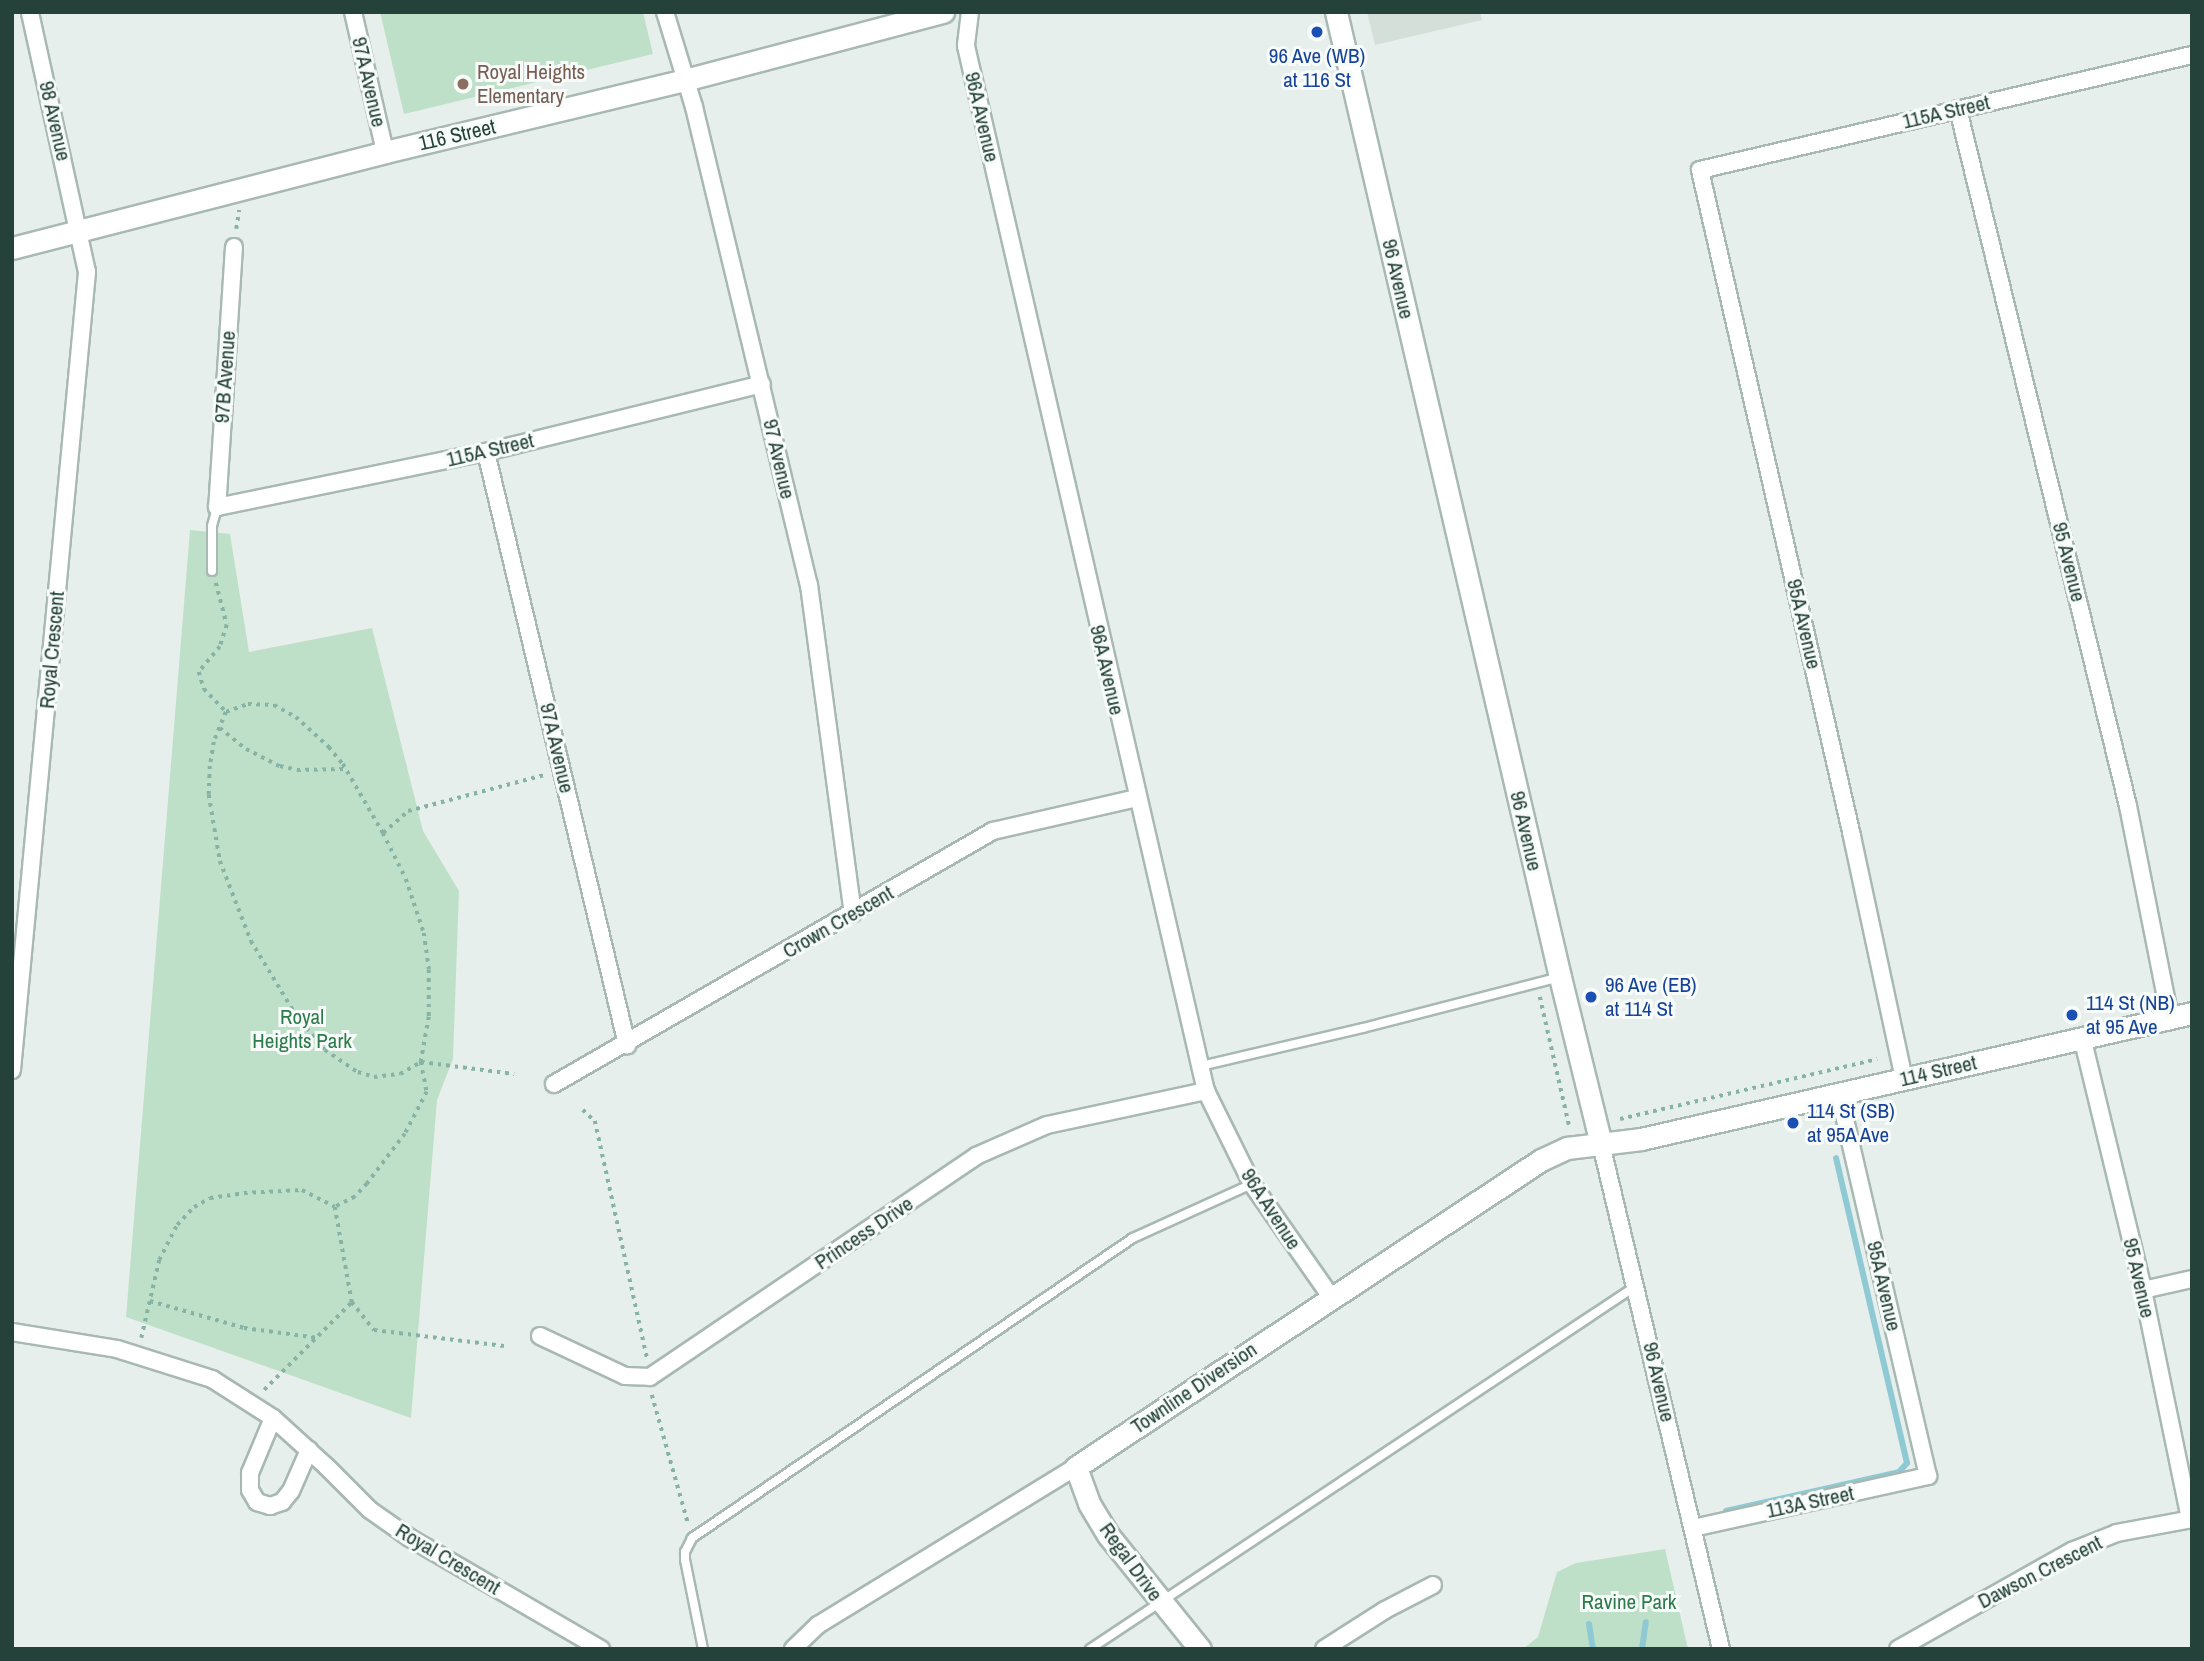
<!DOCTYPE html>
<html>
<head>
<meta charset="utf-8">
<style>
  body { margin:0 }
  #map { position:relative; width:2204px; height:1661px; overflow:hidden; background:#e6efeb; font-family:"Archivo Narrow",sans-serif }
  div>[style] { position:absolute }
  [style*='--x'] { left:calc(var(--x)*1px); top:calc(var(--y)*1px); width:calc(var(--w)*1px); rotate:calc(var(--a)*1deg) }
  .built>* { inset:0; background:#d4dfda }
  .green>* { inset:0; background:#bfe0c8 }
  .stream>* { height:6px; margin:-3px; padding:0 3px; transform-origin:3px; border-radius:3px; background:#8ec9d4 }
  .path>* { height:3.5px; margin-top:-1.75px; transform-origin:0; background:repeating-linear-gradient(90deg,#86b3a5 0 3.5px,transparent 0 8.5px) }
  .roads { filter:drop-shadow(2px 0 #a8b8b2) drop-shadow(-2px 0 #a8b8b2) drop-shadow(0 2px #a8b8b2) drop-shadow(0 -2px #a8b8b2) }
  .lane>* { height:8px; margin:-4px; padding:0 4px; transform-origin:4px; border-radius:4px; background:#fff }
  .street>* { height:16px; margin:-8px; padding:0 8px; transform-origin:8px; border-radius:8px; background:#fff }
  .secondary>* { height:21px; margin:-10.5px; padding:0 10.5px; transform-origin:10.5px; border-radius:10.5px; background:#fff }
  .dots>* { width:19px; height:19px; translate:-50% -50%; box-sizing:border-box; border:4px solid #f7fbf9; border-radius:50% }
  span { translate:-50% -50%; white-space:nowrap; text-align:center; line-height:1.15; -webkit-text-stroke:6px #f7fbf9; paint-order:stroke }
  .transit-label { font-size:21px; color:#164399 }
  .left { translate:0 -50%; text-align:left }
  .education-label { font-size:21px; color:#785e54 }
  .street-label { font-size:21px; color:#24423a }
  .park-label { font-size:21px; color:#2d7a4b }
  .frame { position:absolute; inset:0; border:14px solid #24423a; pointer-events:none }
</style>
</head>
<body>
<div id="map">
  <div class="built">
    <i style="clip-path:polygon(1367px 12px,1480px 12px,1482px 20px,1375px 45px)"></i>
  </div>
  <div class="green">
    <i style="clip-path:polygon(380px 12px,643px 12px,653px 54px,404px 114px)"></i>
    <i style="clip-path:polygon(190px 530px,230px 534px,249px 652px,372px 628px,423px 831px,459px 891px,453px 1059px,437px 1100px,411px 1418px,126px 1317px)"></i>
    <i style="clip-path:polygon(1665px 1549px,1688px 1649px,1523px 1649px,1538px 1637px,1557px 1572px,1576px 1563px)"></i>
  </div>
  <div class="stream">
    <i style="--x:1726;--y:1511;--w:177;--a:-12.7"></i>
    <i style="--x:1899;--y:1472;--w:12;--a:-48"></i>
    <i style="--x:1907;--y:1463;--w:313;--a:-103.1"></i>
    <i style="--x:1589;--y:1624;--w:25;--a:81"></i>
    <i style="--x:1642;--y:1649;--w:27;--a:-82"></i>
  </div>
  <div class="path">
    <i style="--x:236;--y:229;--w:19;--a:-81"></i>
    <i style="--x:216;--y:583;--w:43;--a:75.3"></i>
    <i style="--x:227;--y:625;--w:23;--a:108"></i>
    <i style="--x:220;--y:647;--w:33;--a:130"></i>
    <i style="--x:199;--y:672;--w:18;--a:74"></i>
    <i style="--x:204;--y:689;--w:32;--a:46"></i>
    <i style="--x:226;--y:712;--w:23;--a:-20"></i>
    <i style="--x:248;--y:704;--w:26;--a:2"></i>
    <i style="--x:274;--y:705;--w:25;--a:29"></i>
    <i style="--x:296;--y:717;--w:45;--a:42.3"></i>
    <i style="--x:329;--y:747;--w:22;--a:51"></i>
    <i style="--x:343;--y:764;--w:80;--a:59.9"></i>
    <i style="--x:383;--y:833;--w:51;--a:63.4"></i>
    <i style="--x:406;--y:879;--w:57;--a:71.6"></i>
    <i style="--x:424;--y:933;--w:37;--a:82"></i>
    <i style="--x:429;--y:970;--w:47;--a:90"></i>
    <i style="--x:429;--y:1017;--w:46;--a:100.1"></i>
    <i style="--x:421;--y:1062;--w:31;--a:79"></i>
    <i style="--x:427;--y:1092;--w:47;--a:117.6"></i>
    <i style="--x:405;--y:1134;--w:63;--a:127.2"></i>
    <i style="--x:367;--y:1184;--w:18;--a:133"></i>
    <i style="--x:355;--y:1197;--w:22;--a:153"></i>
    <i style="--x:226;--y:712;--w:32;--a:112"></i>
    <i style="--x:214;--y:742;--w:24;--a:99"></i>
    <i style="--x:210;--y:766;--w:29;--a:92"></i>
    <i style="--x:209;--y:795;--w:67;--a:80.5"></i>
    <i style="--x:220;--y:861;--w:86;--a:68.8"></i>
    <i style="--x:251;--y:941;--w:87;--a:58.7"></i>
    <i style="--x:296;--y:1015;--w:45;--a:50.4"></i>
    <i style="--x:325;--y:1050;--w:40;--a:34"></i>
    <i style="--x:358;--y:1072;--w:17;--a:17"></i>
    <i style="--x:374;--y:1077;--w:26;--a:-7"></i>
    <i style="--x:400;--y:1074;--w:24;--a:-30"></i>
    <i style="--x:421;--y:1062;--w:94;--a:7.4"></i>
    <i style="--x:220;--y:728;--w:33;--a:39"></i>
    <i style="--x:246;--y:749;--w:38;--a:27"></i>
    <i style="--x:280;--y:766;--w:17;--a:13"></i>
    <i style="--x:297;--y:770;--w:49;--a:-1.2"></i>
    <i style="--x:383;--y:833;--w:33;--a:-41"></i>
    <i style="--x:408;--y:811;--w:141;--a:-14.8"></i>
    <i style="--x:1540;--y:997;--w:135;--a:77.2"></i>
    <i style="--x:583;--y:1110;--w:16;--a:43"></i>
    <i style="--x:595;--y:1121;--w:243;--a:77.6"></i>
    <i style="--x:1620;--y:1119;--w:264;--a:-13.1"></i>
    <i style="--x:150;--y:1301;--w:98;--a:16"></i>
    <i style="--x:244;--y:1328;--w:75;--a:7.7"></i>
    <i style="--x:141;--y:1338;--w:80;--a:-77"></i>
    <i style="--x:159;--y:1260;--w:39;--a:-63"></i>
    <i style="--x:177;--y:1225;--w:25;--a:-47"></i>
    <i style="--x:194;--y:1207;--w:18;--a:-29"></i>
    <i style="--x:210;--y:1198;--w:34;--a:-8"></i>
    <i style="--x:244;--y:1193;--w:58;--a:-3"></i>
    <i style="--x:302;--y:1190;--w:37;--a:27"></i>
    <i style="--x:335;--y:1207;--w:97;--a:79.9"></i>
    <i style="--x:352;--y:1302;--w:36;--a:52"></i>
    <i style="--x:374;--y:1330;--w:131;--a:7"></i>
    <i style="--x:264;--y:1390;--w:124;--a:-45"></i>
    <i style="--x:652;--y:1395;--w:133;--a:74.3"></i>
  </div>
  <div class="roads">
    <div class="lane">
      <i style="--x:212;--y:571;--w:45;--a:-90"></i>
      <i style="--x:212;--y:526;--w:20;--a:-75"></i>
      <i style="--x:1201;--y:1066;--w:166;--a:-13.2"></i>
      <i style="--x:1363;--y:1028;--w:203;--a:-14.5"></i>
      <i style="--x:703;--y:1649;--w:91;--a:-101.4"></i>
      <i style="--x:685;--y:1560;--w:8;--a:-90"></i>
      <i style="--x:685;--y:1552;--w:16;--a:-63"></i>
      <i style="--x:692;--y:1538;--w:533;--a:-34.23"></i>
      <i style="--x:1133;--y:1238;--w:131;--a:-24.4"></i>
      <i style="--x:1090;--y:1649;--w:656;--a:-33.62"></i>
    </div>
    <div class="street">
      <i style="--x:353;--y:12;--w:144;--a:77.1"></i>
      <i style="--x:665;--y:12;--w:99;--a:73"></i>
      <i style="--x:694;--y:107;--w:492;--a:76.5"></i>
      <i style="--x:809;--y:585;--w:331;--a:82.4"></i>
      <i style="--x:970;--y:12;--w:34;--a:97"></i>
      <i style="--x:966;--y:46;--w:1072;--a:77.07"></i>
      <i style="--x:1206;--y:1091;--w:104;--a:63.7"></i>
      <i style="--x:1252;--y:1184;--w:138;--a:55"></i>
      <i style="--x:1958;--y:109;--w:717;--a:76.29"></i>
      <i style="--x:2128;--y:806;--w:216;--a:78.8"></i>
      <i style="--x:234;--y:247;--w:261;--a:93.7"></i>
      <i style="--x:217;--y:507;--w:275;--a:-11.6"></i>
      <i style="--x:486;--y:452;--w:284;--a:-13.8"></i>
      <i style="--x:486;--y:452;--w:610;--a:76.62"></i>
      <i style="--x:2082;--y:1037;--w:260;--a:76.4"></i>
      <i style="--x:2143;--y:1290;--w:234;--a:78.4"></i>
      <i style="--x:12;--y:1070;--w:802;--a:-84.63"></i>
      <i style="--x:87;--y:272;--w:266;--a:-102.4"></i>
      <i style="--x:1904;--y:1079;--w:249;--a:-102.1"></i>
      <i style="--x:1852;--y:836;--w:683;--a:-102.86"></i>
      <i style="--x:1700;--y:170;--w:505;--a:-13.16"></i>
      <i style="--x:554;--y:1084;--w:507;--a:-29.96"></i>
      <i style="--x:993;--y:831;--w:148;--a:-12.9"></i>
      <i style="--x:1601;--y:1144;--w:519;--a:76.63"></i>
      <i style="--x:2143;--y:1290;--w:50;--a:-12.7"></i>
      <i style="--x:12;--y:1332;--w:106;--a:9.2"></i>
      <i style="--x:117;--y:1349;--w:100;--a:17.5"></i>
      <i style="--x:212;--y:1379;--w:72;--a:32.6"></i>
      <i style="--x:273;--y:1418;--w:72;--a:42.2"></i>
      <i style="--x:326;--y:1466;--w:62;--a:45"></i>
      <i style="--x:370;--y:1510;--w:49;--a:35"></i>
      <i style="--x:410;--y:1538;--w:221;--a:30.2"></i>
      <i style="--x:540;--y:1336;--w:94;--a:25.2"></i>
      <i style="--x:625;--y:1376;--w:25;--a:2"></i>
      <i style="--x:650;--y:1377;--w:394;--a:-34.1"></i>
      <i style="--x:976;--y:1156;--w:77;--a:-23.6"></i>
      <i style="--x:1047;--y:1125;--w:163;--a:-12.1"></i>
      <i style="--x:273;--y:1418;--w:60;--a:112.7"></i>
      <i style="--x:250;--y:1473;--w:17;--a:90"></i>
      <i style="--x:250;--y:1490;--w:14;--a:60"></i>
      <i style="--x:257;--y:1502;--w:14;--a:17"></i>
      <i style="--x:270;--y:1506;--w:13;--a:-18"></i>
      <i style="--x:282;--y:1502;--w:14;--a:-51"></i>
      <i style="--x:291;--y:1491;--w:45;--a:-66.3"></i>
      <i style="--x:1693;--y:1528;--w:241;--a:-12.5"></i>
      <i style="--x:1928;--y:1476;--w:391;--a:-103.1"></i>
      <i style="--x:793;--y:1649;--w:35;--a:-44"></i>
      <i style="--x:818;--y:1625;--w:303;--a:-31.5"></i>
      <i style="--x:1324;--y:1649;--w:72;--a:-32.6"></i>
      <i style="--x:1385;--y:1610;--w:54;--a:-27.5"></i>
      <i style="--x:1898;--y:1649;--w:200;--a:-29.4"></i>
      <i style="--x:2072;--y:1551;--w:48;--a:-21.8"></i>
      <i style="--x:2117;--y:1533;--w:76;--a:-10.6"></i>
    </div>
    <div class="secondary">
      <i style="--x:1336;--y:12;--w:991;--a:76.93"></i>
      <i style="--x:1560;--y:977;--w:172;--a:76.2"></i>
      <i style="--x:12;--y:248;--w:385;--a:-14.4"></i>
      <i style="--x:385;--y:152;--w:309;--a:-13.5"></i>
      <i style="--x:685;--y:80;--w:267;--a:-14.8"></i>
      <i style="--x:1200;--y:1649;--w:146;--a:-128.9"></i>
      <i style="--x:1108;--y:1535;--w:37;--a:-121"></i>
      <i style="--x:1089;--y:1503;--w:38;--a:-110"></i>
      <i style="--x:1076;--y:1467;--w:557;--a:-33.43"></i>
      <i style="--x:1541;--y:1160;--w:29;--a:-25"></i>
      <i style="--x:1567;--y:1148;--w:75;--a:-6.9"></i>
      <i style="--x:1641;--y:1139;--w:565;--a:-12.88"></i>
    </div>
  </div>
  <div class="dots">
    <i style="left:1317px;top:32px;background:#1a4fb4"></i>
    <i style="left:463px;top:84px;background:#8d6e63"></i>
    <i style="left:1591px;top:997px;background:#1a4fb4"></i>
    <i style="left:2072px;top:1015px;background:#1a4fb4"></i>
    <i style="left:1793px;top:1123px;background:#1a4fb4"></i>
  </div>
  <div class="transit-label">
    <span style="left:1317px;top:68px">96 Ave (WB)<br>at 116 St</span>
    <span class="left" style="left:1605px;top:997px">96 Ave (EB)<br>at 114 St</span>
    <span class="left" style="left:2086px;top:1015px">114 St (NB)<br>at 95 Ave</span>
    <span class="left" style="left:1807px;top:1123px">114 St (SB)<br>at 95A Ave</span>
  </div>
  <div class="education-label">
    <span class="left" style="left:477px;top:84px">Royal Heights<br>Elementary</span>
  </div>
  <div class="street-label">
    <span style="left:369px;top:82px;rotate:77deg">97A Avenue</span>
    <span style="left:1946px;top:112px;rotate:-13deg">115A Street</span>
    <span style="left:982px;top:117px;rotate:77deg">96A Avenue</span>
    <span style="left:55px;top:121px;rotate:77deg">98 Avenue</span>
    <span style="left:457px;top:135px;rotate:-13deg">116 Street</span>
    <span style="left:1398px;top:279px;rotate:77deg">96 Avenue</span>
    <span style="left:225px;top:377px;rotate:-86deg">97B Avenue</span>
    <span style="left:490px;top:450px;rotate:-13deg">115A Street</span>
    <span style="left:779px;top:459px;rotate:77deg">97 Avenue</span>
    <span style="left:2069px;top:562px;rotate:76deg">95 Avenue</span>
    <span style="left:1804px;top:624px;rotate:77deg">95A Avenue</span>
    <span style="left:52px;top:650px;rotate:-85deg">Royal Crescent</span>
    <span style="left:1107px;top:670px;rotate:77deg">96A Avenue</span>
    <span style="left:557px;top:748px;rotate:77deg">97A Avenue</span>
    <span style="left:1526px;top:831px;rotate:77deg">96 Avenue</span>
    <span style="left:838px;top:922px;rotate:-30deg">Crown Crescent</span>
    <span style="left:1938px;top:1071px;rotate:-13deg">114 Street</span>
    <span style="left:1271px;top:1209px;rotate:57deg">96A Avenue</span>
    <span style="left:864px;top:1233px;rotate:-34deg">Princess Drive</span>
    <span style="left:2139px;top:1278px;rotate:77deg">95 Avenue</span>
    <span style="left:1884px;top:1286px;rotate:77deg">95A Avenue</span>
    <span style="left:1659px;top:1382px;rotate:77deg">96 Avenue</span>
    <span style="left:1194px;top:1388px;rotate:-34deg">Townline Diversion</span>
    <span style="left:1810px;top:1502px;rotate:-12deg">113A Street</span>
    <span style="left:448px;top:1559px;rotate:31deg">Royal Crescent</span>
    <span style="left:1131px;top:1562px;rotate:54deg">Regal Drive</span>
    <span style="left:2040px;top:1572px;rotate:-27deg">Dawson Crescent</span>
  </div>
  <div class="park-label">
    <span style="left:302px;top:1029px">Royal<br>Heights Park</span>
    <span style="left:1629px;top:1602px">Ravine Park</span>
  </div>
  <div class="frame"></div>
</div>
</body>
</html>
